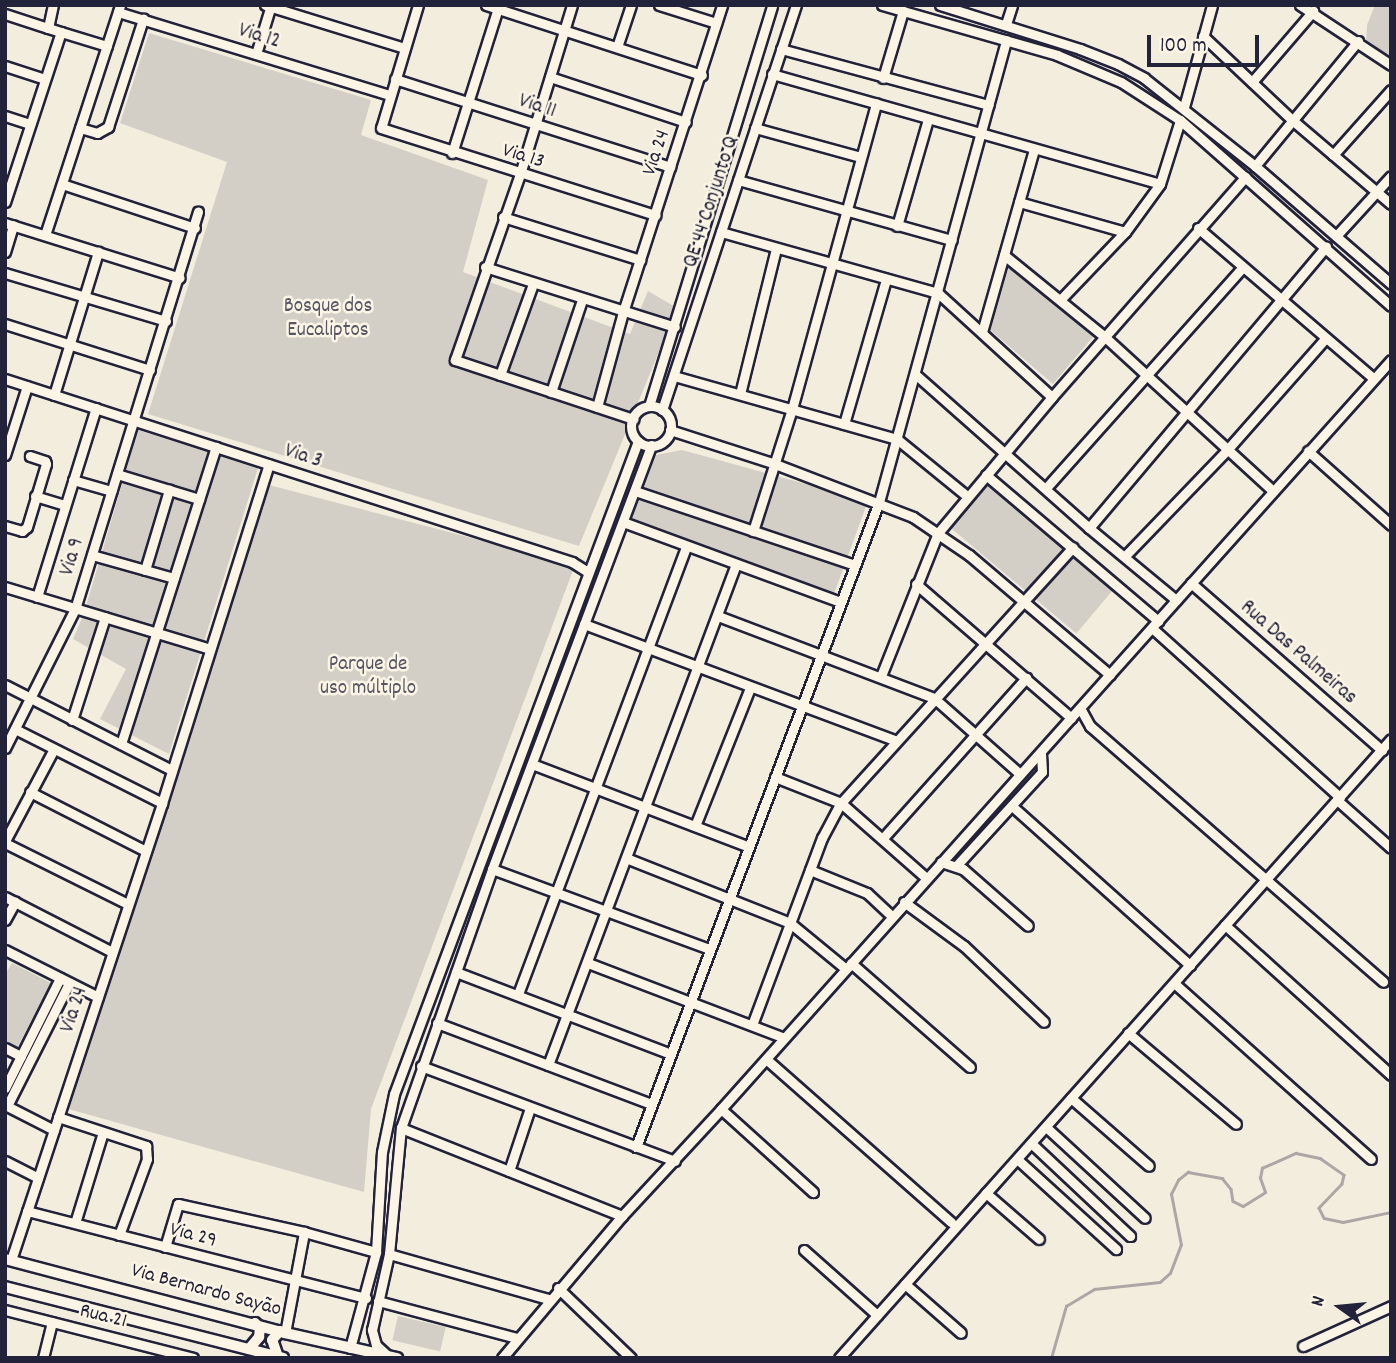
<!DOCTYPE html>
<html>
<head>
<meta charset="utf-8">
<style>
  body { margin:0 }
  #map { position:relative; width:1396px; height:1363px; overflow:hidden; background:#f3edde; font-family:Dekko,sans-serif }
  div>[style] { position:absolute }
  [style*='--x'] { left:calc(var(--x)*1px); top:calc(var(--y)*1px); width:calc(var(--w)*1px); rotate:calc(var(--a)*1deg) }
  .green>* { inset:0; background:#d4cfc6; transform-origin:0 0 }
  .stream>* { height:2.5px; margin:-1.25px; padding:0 1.25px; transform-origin:1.25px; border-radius:1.25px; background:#aca7a6 }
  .roads { filter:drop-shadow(2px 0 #22223b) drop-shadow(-2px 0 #22223b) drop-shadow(0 2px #22223b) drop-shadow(0 -2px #22223b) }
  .minor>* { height:9px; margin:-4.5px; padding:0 4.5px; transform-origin:4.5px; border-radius:4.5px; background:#fcf5e5 }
  .minor>.ring { margin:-4.5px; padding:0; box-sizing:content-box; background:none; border:9px solid #fcf5e5; border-radius:50% }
  .major>* { height:10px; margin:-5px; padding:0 5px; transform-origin:5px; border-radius:5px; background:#fcf5e5 }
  span { translate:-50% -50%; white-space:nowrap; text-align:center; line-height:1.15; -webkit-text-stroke:5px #fcf5e5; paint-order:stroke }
  .street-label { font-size:21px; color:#22223b }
  .park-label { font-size:21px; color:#575665 }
  .frame { position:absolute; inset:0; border:7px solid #22223b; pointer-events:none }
  .north { position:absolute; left:1305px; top:1272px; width:70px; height:70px; -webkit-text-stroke:5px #fcf5e5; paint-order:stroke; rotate:285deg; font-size:19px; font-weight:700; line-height:28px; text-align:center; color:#22223b }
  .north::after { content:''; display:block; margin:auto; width:24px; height:32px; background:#22223b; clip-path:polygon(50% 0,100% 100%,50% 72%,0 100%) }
  .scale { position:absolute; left:1147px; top:35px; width:112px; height:32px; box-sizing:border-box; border:4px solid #22223b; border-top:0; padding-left:9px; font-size:21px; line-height:24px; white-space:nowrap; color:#22223b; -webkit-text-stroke:5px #fcf5e5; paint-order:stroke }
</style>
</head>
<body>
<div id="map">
  <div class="green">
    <i style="clip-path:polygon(1375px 5px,1391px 5px,1391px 56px,1366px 45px,1367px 25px)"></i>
    <i style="clip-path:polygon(149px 33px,371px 100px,361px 135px,488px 180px,463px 272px,630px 334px,648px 291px,677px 308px,579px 546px,148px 414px,227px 162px,120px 123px)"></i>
    <i style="clip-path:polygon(1005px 268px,1012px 268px,1093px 337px,1053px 384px,989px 329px)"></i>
    <i style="clip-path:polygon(138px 430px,258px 468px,169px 754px,100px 719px,126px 669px,73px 639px,84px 613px)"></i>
    <i style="clip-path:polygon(682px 450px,868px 501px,834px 594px,631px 519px,656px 455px)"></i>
    <i style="left:985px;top:481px;width:168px;height:58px;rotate:40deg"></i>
    <i style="clip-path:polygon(269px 485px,575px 565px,371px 1109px,364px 1192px,65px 1108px)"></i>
    <i style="clip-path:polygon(12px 963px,51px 983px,17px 1048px,5px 1042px,5px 975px)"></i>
    <i style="left:398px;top:1316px;width:49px;height:25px;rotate:13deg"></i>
  </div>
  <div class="stream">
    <i style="--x:1051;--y:1358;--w:54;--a:-73.9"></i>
    <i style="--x:1066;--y:1306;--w:33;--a:-31"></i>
    <i style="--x:1094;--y:1289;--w:66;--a:-6.1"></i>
    <i style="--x:1160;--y:1282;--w:13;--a:-42"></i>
    <i style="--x:1170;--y:1273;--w:30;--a:-69"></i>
    <i style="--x:1181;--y:1245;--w:52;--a:-101.1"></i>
    <i style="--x:1171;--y:1194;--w:16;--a:-63"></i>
    <i style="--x:1178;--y:1180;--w:13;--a:-39"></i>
    <i style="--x:1188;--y:1172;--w:35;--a:10"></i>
    <i style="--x:1222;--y:1178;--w:14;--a:51"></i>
    <i style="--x:1231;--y:1189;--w:12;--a:81"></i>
    <i style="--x:1233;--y:1201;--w:11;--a:27"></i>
    <i style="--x:1243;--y:1206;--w:26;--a:-32"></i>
    <i style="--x:1265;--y:1192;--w:15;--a:-110"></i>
    <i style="--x:1260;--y:1178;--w:10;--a:-79"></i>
    <i style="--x:1262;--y:1168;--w:37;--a:-24"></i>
    <i style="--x:1296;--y:1153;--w:25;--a:12"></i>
    <i style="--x:1320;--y:1158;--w:29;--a:35"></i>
    <i style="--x:1344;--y:1175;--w:9;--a:103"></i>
    <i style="--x:1342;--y:1184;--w:33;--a:134"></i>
    <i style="--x:1319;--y:1208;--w:11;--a:63"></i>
    <i style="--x:1324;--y:1218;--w:19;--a:12"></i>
    <i style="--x:1343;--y:1222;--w:49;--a:-11.8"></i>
  </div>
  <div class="roads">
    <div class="minor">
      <i style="--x:265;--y:5;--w:146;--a:17.1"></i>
      <i style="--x:418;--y:5;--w:128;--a:106.7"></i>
      <i style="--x:381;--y:128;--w:288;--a:17.6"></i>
      <i style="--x:486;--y:5;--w:227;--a:18"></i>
      <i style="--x:572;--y:5;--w:177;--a:107.1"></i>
      <i style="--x:520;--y:174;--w:197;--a:109.3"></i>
      <i style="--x:455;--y:360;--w:188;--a:18.3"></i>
      <i style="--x:659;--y:5;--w:60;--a:17.5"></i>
      <i style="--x:882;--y:5;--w:182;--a:15.9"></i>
      <i style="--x:1057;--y:55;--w:69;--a:22.9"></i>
      <i style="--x:1121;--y:82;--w:70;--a:32.8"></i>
      <i style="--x:1180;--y:120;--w:281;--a:41.4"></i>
      <i style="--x:940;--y:5;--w:147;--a:17.4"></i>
      <i style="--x:1080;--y:49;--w:41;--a:21.5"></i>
      <i style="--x:1118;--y:64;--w:30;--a:28"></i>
      <i style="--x:1144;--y:78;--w:142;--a:38.4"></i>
      <i style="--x:1255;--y:166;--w:180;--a:40.9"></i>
      <i style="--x:1300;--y:5;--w:109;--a:33.4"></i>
      <i style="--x:118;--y:12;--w:283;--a:17"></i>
      <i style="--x:5;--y:14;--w:45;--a:18"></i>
      <i style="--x:1006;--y:24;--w:20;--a:-72"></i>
      <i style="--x:61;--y:32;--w:48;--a:16.9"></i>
      <i style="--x:1203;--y:36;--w:121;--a:43.3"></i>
      <i style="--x:1291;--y:119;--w:131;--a:40.4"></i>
      <i style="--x:617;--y:47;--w:44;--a:-71.6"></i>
      <i style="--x:781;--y:49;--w:215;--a:15.1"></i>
      <i style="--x:256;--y:54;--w:51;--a:-73"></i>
      <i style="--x:5;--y:66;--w:42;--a:18"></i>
      <i style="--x:772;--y:74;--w:403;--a:15.8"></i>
      <i style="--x:550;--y:77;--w:143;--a:18.3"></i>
      <i style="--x:883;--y:78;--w:70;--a:-73.4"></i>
      <i style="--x:395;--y:79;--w:289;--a:17.7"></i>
      <i style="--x:1252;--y:82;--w:94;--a:-49.3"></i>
      <i style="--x:1184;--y:107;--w:106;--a:-74.6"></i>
      <i style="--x:5;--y:116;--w:26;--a:18"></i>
      <i style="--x:80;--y:128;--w:18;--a:16"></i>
      <i style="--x:97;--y:133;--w:13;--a:-29"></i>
      <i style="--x:108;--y:127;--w:114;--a:-72"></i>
      <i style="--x:755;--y:128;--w:109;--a:15.4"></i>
      <i style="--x:452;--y:153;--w:155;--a:-72.4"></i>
      <i style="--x:1333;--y:155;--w:87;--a:-48.3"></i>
      <i style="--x:1255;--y:166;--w:162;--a:-50.5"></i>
      <i style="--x:738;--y:180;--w:222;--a:15.7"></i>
      <i style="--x:62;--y:184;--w:140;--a:18.3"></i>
      <i style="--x:5;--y:202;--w:179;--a:-71.8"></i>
      <i style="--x:61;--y:32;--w:14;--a:-163"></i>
      <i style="--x:48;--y:28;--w:24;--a:-78"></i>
      <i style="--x:1019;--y:202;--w:110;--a:15.8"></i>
      <i style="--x:503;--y:217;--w:144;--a:17.4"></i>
      <i style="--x:5;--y:223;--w:183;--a:17.4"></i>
      <i style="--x:897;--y:226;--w:111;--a:-73.8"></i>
      <i style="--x:1198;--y:228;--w:230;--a:40.6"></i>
      <i style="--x:721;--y:232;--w:225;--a:15.7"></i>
      <i style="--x:938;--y:293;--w:154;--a:42.4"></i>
      <i style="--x:45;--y:235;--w:242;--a:-71.9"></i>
      <i style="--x:1336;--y:236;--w:81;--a:-47.5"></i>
      <i style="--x:5;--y:252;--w:28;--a:-73"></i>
      <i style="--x:1004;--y:255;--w:130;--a:39.1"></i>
      <i style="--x:1105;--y:337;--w:228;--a:42.5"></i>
      <i style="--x:485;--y:267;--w:199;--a:17.5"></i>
      <i style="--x:5;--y:273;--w:168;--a:16.6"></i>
      <i style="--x:1061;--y:299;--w:93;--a:-46.3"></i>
      <i style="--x:1125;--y:232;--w:59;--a:-53.9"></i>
      <i style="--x:1160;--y:184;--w:67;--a:-72.6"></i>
      <i style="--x:5;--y:324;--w:152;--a:17.6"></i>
      <i style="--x:982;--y:332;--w:190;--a:-74.1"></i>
      <i style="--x:915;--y:374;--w:232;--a:41.5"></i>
      <i style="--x:1089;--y:528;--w:113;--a:39.6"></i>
      <i style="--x:500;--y:375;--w:97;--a:-70.1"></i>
      <i style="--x:674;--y:376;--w:232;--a:15.8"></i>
      <i style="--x:897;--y:439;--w:90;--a:39.2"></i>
      <i style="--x:5;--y:379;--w:596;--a:17.89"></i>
      <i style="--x:572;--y:562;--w:19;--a:32"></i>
      <i style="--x:551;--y:392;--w:97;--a:-71.4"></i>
      <i style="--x:740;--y:394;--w:150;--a:-76.1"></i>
      <i style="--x:54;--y:395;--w:150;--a:-72.9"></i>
      <i style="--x:649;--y:406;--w:419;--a:-72.9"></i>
      <i class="ring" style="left:631px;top:406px;width:31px;height:31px"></i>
      <i style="--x:597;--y:407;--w:98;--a:-74.7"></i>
      <i style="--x:623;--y:312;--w:323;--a:-72.1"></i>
      <i style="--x:662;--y:410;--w:427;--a:-71.7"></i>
      <i style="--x:844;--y:424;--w:151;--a:-73.8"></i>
      <i style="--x:670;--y:430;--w:110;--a:17.9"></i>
      <i style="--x:775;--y:464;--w:148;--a:21"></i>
      <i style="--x:913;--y:517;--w:68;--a:34.2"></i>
      <i style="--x:969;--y:555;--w:185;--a:40.4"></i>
      <i style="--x:1308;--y:451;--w:111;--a:41.7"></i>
      <i style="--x:5;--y:455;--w:72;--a:-72.3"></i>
      <i style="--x:117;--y:474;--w:86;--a:17"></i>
      <i style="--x:986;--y:475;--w:226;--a:40.3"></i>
      <i style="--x:73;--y:480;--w:40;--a:16"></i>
      <i style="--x:1046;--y:488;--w:296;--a:-48.3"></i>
      <i style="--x:635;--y:491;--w:232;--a:18.6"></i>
      <i style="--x:35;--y:496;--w:31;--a:17"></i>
      <i style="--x:623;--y:522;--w:231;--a:20.2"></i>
      <i style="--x:5;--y:526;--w:18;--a:16"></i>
      <i style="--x:22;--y:531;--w:6;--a:-39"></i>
      <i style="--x:27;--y:527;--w:66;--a:-73.2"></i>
      <i style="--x:46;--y:464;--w:3;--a:-108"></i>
      <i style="--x:45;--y:461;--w:16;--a:-162"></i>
      <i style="--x:1089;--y:528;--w:368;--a:-49.9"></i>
      <i style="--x:753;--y:531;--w:128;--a:-72.3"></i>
      <i style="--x:792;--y:409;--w:317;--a:-74.6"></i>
      <i style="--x:92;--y:555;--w:85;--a:15.7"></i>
      <i style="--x:1125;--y:556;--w:147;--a:-46.1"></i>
      <i style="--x:1227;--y:450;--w:148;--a:-48.6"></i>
      <i style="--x:145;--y:570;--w:84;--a:-73.3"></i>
      <i style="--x:1191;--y:583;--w:254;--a:41.2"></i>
      <i style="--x:916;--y:584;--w:205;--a:40.8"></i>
      <i style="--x:5;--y:587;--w:214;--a:16.8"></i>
      <i style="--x:37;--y:597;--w:198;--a:-72.7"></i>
      <i style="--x:718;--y:616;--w:231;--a:20.8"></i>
      <i style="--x:934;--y:698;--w:115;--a:41.5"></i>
      <i style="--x:584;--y:624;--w:332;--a:20.5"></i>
      <i style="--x:1152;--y:628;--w:253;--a:42"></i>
      <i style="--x:881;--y:676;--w:154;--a:-68.3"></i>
      <i style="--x:938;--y:533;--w:177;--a:-50"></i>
      <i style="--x:1052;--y:397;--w:293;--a:-48.7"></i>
      <i style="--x:5;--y:685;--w:187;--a:27"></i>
      <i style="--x:1080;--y:708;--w:21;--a:61"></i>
      <i style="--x:1090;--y:726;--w:389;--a:41.1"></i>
      <i style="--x:72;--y:720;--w:108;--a:-72.2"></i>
      <i style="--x:15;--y:729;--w:165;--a:26.7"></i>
      <i style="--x:121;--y:744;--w:312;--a:-72.3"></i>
      <i style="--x:5;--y:748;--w:156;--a:-63.3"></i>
      <i style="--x:75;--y:609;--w:416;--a:-72.8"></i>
      <i style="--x:532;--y:764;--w:232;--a:20.9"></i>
      <i style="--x:775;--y:777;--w:71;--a:21.5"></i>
      <i style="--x:841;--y:803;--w:113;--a:41.4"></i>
      <i style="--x:30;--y:792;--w:130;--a:27"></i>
      <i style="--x:1337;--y:800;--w:72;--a:41.6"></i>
      <i style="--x:1012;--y:806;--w:239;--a:41.8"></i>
      <i style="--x:695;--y:826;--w:149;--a:-68.3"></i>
      <i style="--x:883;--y:838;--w:215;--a:-48.2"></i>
      <i style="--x:5;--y:841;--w:104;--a:-62"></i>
      <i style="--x:5;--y:843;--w:137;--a:26.4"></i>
      <i style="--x:626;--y:858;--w:176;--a:21.6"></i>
      <i style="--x:790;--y:923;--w:72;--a:39.4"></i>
      <i style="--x:941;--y:862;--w:23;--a:18"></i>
      <i style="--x:963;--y:869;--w:86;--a:41.2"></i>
      <i style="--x:957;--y:865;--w:126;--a:-47.6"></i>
      <i style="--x:1042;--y:772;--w:20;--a:-93"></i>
      <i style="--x:492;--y:869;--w:232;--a:20.2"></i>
      <i style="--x:810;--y:870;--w:61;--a:22"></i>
      <i style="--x:867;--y:893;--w:34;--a:43"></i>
      <i style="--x:5;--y:897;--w:120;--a:27.2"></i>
      <i style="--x:904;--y:902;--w:74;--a:36.3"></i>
      <i style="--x:964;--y:946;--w:110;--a:43.5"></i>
      <i style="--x:5;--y:920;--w:21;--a:-61"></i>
      <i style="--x:1225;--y:925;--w:224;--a:42.1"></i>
      <i style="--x:5;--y:950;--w:104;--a:26.8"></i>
      <i style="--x:588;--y:963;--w:210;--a:20.9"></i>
      <i style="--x:851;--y:963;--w:158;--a:41.2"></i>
      <i style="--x:456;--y:972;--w:230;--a:20.9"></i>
      <i style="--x:1174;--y:983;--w:264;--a:41.8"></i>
      <i style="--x:518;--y:994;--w:478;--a:-69.4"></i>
      <i style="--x:437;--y:1023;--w:229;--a:20.7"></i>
      <i style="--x:752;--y:1025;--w:200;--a:-69.5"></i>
      <i style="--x:822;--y:838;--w:40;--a:-62"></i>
      <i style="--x:841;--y:803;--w:345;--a:-47.8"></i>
      <i style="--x:1128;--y:1033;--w:141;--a:40.1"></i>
      <i style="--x:5;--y:1048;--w:18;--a:27"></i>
      <i style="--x:766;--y:1059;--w:247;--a:41.4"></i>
      <i style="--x:548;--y:1065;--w:535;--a:-69.43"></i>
      <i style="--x:421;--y:1066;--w:271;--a:20.5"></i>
      <i style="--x:5;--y:1088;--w:123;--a:-63.4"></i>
      <i style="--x:1071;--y:1098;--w:103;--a:41.1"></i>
      <i style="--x:5;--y:1105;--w:55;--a:27"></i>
      <i style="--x:7;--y:1106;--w:138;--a:-63.2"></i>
      <i style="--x:721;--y:1109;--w:124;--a:42.1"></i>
      <i style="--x:58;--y:1117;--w:93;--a:18.2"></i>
      <i style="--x:146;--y:1146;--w:13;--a:86"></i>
      <i style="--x:147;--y:1159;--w:81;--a:110.2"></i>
      <i style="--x:1046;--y:1127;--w:134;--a:42.6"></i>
      <i style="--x:401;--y:1128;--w:238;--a:21.7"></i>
      <i style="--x:1031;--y:1143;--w:136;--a:43.2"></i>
      <i style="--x:636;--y:1147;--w:689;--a:-69.36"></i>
      <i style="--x:879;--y:502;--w:479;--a:-74.6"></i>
      <i style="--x:1017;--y:1159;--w:134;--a:42.3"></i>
      <i style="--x:5;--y:1161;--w:37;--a:27"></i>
      <i style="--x:509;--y:1171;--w:66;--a:-71.6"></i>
      <i style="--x:986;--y:1193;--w:70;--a:41"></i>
      <i style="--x:27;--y:1211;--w:350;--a:14.4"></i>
      <i style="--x:75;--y:1223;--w:95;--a:-72.9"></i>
      <i style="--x:165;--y:1247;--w:45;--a:-73.2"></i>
      <i style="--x:178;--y:1204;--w:129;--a:12.5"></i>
      <i style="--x:304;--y:1232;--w:75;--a:15.5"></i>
      <i style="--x:804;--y:1250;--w:98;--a:41.7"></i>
      <i style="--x:389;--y:1254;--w:165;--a:15.8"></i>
      <i style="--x:11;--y:1260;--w:481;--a:-71.7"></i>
      <i style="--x:162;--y:803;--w:355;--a:-72.5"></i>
      <i style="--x:905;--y:1284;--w:74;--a:41.2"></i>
      <i style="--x:558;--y:1288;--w:101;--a:43.8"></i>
      <i style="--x:378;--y:1301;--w:144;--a:14.9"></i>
      <i style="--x:5;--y:1310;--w:194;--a:14.3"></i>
      <i style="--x:285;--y:1333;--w:103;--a:-79.3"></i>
      <i style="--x:1303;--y:1346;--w:97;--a:-24.4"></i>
      <i style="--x:350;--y:1348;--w:99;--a:-74.8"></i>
      <i style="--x:376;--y:1252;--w:100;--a:-86.6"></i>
      <i style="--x:382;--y:1152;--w:59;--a:-78.3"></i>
      <i style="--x:394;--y:1094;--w:697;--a:-69.51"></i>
      <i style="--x:387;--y:1355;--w:15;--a:-138"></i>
      <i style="--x:376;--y:1345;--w:16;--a:-105"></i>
      <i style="--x:372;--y:1330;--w:78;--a:-77.4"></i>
      <i style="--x:389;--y:1254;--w:127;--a:-84.6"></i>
      <i style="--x:401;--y:1128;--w:275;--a:-70.6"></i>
      <i style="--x:492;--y:869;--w:453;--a:-69.4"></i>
      <i style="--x:43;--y:1358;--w:37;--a:-76"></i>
      <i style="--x:502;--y:1358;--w:186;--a:-49.8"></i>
      <i style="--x:622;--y:1216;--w:146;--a:-47.2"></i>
      <i style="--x:721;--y:1109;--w:1005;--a:-48.19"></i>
      <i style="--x:839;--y:1358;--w:829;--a:-48.27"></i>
    </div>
    <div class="major">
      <i style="--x:5;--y:1259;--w:290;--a:14.8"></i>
      <i style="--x:285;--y:1333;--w:115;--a:12.6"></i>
      <i style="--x:5;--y:1287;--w:287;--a:14.3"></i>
      <i style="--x:249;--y:1349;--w:16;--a:-50"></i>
      <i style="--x:259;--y:1337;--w:9;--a:-84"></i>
      <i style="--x:260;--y:1328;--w:7;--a:-135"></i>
      <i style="--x:278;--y:1357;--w:18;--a:-109"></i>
      <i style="--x:272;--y:1340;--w:12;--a:-48"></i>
    </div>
  </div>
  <div class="street-label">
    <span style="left:259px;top:37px;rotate:17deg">Via 12</span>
    <span style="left:537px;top:107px;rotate:18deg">Via 11</span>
    <span style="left:657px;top:153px;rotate:-71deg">Via 24</span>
    <span style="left:523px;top:157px;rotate:17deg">Via 13</span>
    <span style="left:712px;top:202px;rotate:-72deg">QE 44 Conjunto Q</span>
    <span style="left:303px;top:457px;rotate:18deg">Via 3</span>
    <span style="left:73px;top:557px;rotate:-73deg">Via 9</span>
    <span style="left:1298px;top:653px;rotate:41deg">Rua Das Palmeiras</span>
    <span style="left:75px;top:1010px;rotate:-72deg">Via 24</span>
    <span style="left:193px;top:1236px;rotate:15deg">Via 29</span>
    <span style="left:206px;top:1291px;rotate:15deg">Via Bernardo Sayão</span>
    <span style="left:103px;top:1317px;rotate:14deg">Rua 21</span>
  </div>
  <div class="park-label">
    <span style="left:328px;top:319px">Bosque dos<br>Eucaliptos</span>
    <span style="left:368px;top:677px">Parque de<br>uso múltiplo</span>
  </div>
  <div class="frame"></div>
  <div class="north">N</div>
  <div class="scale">100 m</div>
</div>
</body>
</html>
